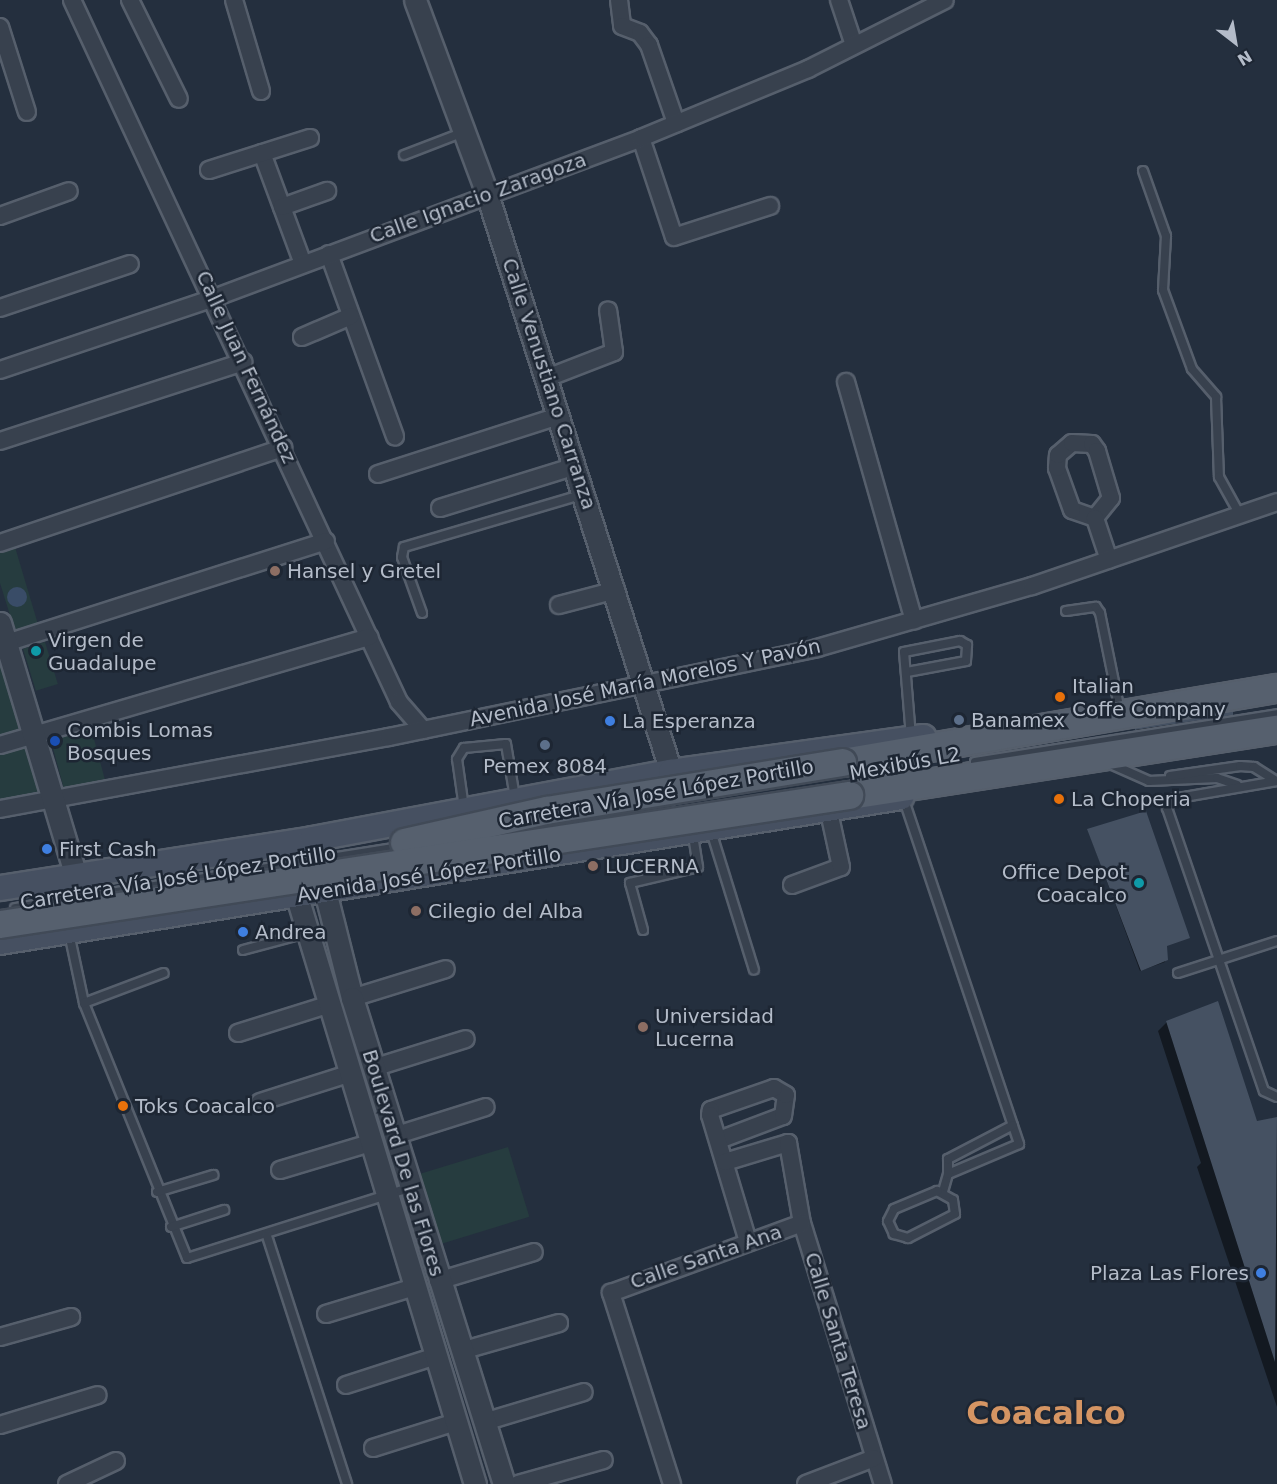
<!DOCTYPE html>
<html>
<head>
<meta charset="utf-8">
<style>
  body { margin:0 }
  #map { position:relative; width:1277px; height:1484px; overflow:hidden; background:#242f3e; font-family:"DejaVu Sans",sans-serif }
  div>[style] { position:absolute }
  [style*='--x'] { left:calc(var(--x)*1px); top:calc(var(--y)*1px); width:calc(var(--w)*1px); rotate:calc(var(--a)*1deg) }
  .green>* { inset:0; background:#263c3f; transform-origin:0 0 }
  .water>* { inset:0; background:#394c67 }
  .round { border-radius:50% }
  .shadow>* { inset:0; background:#0007 }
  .building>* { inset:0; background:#455162 }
  .roads { filter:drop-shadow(2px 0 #565f6c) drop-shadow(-2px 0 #565f6c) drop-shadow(0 2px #565f6c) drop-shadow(0 -2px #565f6c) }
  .service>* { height:8px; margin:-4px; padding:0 4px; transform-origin:4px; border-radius:4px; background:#38414e }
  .minor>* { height:16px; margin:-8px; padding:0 8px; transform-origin:8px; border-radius:8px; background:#38414e }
  .tertiary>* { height:21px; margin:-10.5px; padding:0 10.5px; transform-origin:10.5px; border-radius:10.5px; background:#38414e }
  .secondary>* { height:24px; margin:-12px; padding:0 12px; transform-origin:12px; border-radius:12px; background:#465061 }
  .primary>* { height:27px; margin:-13.5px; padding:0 13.5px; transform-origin:13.5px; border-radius:13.5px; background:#56606e }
  .bridges { filter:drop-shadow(2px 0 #414a57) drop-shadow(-2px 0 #414a57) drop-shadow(0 2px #414a57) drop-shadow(0 -2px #414a57) }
  .primary-bridge>* { height:27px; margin:-13.5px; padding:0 13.5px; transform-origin:13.5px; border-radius:13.5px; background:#56606e }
  .dots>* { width:16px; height:16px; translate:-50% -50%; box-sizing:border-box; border:3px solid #1d2633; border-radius:50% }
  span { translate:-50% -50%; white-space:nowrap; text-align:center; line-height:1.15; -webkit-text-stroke:5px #1d2633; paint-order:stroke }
  .street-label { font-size:20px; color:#b4bcc9 }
  .poi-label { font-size:20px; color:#b4bcc9 }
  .left { translate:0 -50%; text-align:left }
  .right { translate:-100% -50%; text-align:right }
  .town-label { font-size:32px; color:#d59563; font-weight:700 }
  .north { position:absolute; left:1205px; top:12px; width:60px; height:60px; -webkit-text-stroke:4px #1d2633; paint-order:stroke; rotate:149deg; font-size:16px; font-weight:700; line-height:24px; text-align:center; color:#b4bcc9 }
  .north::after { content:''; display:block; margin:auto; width:21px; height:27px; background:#b4bcc9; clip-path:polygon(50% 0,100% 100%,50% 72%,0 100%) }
</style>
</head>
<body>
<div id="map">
  <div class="green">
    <i style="clip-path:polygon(15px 547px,40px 631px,17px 638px,0 583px,0 552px)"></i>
    <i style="left:45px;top:642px;width:44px;height:23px;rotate:73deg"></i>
    <i style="clip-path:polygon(0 650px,44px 790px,0 800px)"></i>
    <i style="left:90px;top:724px;width:57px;height:42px;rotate:75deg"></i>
    <i style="left:508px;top:1147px;width:73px;height:96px;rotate:73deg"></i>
  </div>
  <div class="water">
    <i class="round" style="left:7px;top:587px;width:20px;height:20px"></i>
  </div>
  <div class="shadow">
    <i style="clip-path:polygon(1189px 722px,1135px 731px,1136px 729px)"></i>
    <i style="clip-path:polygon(1088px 830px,1165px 946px,1165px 962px,1140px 971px)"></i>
    <i style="clip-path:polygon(1167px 1022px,1256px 1123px,1277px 1118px,1277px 1407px,1197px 1167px,1201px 1163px,1158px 1031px)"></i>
  </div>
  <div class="building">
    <i style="clip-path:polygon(1233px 711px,1233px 715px,1135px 730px,1135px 728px)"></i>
    <i style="clip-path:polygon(1146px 811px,1190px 938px,1167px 946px,1168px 960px,1141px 971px,1087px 829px)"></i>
    <i style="clip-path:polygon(1218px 1001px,1257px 1121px,1277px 1117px,1275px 1362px,1166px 1021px)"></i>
  </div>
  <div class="roads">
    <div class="service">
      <i style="--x:404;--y:155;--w:64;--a:-21"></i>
      <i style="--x:1143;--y:171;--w:69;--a:70.5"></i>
      <i style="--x:1166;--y:236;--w:54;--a:93.2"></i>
      <i style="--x:1163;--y:290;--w:84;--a:69.8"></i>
      <i style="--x:1192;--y:369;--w:37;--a:49"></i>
      <i style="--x:1216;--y:397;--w:80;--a:87.9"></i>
      <i style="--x:1219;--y:477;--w:43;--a:61.1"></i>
      <i style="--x:1066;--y:611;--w:30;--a:-8"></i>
      <i style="--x:1096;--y:607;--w:7;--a:56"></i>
      <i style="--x:1100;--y:613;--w:100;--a:78.5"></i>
      <i style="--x:422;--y:613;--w:59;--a:-109.7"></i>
      <i style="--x:402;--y:557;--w:10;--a:-79"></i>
      <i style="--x:404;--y:547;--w:184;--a:-16.4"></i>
      <i style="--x:907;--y:672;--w:60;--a:-10.6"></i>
      <i style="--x:966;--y:661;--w:16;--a:-86"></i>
      <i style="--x:967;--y:645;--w:8;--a:-150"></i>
      <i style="--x:960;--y:641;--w:57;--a:168.9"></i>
      <i style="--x:904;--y:652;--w:86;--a:85.3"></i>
      <i style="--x:975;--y:762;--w:306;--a:-9"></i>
      <i style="--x:1106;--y:762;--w:47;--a:23.8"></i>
      <i style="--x:1149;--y:781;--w:68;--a:-2.5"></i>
      <i style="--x:1217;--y:778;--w:21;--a:19"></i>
      <i style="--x:1170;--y:776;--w:71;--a:-8.1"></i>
      <i style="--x:1240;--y:766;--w:14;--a:4"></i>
      <i style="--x:1254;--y:767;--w:26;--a:32"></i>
      <i style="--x:1277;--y:781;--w:106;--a:170.2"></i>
      <i style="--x:1173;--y:799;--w:11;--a:124"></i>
      <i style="--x:1167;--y:808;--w:299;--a:71.1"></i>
      <i style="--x:1264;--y:1091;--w:14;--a:25"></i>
      <i style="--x:903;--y:797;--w:366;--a:71.5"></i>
      <i style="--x:1019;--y:1144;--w:77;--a:157.1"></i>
      <i style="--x:948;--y:1174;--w:18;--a:106"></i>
      <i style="--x:464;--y:808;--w:49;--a:-98.1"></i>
      <i style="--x:457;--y:759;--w:13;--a:-58"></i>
      <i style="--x:464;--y:748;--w:42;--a:-5.4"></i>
      <i style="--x:506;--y:744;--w:55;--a:80.5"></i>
      <i style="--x:534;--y:826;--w:137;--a:-9.3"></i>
      <i style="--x:711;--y:831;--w:145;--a:72.8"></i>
      <i style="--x:15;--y:908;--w:392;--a:-9"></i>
      <i style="--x:643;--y:930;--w:49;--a:-105.5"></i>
      <i style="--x:630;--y:883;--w:70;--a:-13.2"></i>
      <i style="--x:698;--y:867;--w:33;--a:-99"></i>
      <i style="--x:69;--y:933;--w:72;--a:77.9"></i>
      <i style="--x:84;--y:1003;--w:275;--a:68"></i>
      <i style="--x:187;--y:1258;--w:233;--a:-17.5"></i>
      <i style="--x:243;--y:950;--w:65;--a:-15.1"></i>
      <i style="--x:1178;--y:973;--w:104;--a:-17.9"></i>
      <i style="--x:84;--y:1003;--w:85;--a:-20.6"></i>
      <i style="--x:948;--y:1174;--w:15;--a:-90"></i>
      <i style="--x:948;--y:1159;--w:73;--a:-27.6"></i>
      <i style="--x:937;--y:1191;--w:18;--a:29"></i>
      <i style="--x:953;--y:1200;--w:14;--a:82"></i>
      <i style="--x:955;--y:1214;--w:53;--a:152.9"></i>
      <i style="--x:908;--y:1238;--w:15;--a:-164"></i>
      <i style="--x:894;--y:1234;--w:14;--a:-115"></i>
      <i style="--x:888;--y:1221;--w:13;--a:-63"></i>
      <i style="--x:894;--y:1209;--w:47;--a:-22.7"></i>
      <i style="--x:157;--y:1192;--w:59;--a:-16.9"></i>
      <i style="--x:171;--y:1227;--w:56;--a:-17.8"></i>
      <i style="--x:267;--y:1236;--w:261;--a:72.1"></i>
    </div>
    <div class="minor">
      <i style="--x:72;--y:0;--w:774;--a:65.02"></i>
      <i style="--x:399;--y:702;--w:37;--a:49"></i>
      <i style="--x:130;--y:0;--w:110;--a:63.7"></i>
      <i style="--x:234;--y:0;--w:95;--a:73.5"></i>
      <i style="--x:619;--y:0;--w:26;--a:83"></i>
      <i style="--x:622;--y:26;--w:19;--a:21"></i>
      <i style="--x:640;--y:33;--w:15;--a:53"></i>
      <i style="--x:649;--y:45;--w:83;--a:70.9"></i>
      <i style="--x:839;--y:0;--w:47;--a:71.6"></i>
      <i style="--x:0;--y:27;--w:89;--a:72.4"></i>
      <i style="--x:641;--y:138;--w:104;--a:71.6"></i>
      <i style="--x:674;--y:237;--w:101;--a:-17.9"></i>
      <i style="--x:262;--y:153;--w:118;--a:69.7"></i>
      <i style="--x:209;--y:170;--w:106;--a:-17.6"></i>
      <i style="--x:282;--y:207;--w:48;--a:-19.6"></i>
      <i style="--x:0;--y:216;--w:73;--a:-19.9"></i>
      <i style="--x:329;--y:254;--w:194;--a:70.1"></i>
      <i style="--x:0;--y:308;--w:137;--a:-18.7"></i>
      <i style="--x:302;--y:337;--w:53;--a:-23.2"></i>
      <i style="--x:0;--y:370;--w:226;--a:-18.6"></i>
      <i style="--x:214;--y:298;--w:456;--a:-20.5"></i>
      <i style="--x:641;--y:138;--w:181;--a:-22.4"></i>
      <i style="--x:808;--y:69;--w:153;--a:-26.7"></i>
      <i style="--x:547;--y:378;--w:72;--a:-21.2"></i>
      <i style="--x:614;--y:352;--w:42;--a:-98.1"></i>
      <i style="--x:846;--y:382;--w:248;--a:74.1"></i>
      <i style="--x:0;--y:441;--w:256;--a:-18"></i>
      <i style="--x:378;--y:474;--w:190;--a:-17.8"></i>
      <i style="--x:440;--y:508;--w:142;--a:-17.2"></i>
      <i style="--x:1095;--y:518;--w:24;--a:-161"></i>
      <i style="--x:1072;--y:510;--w:45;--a:-109.7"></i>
      <i style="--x:1057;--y:468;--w:13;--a:-86"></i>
      <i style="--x:1058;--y:455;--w:18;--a:-41"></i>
      <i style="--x:1072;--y:443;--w:20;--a:3"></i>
      <i style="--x:1092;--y:444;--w:9;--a:54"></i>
      <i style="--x:1097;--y:451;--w:49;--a:73.4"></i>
      <i style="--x:1111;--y:498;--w:26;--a:129"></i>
      <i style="--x:1095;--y:518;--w:44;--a:71.6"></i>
      <i style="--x:0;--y:543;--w:299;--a:-18.6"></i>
      <i style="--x:559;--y:605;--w:59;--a:-14.7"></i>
      <i style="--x:0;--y:645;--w:342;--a:-17.7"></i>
      <i style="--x:0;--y:745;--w:385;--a:-16.3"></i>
      <i style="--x:0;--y:809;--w:396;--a:-10.5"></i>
      <i style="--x:389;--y:737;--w:437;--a:-11.7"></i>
      <i style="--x:817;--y:648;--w:224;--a:-16.1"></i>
      <i style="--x:1032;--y:586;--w:259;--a:-18.9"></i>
      <i style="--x:792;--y:885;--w:52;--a:-20.2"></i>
      <i style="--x:841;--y:867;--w:56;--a:-102.3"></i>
      <i style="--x:352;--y:998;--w:98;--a:-17.1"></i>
      <i style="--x:238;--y:1033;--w:93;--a:-17.5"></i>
      <i style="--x:373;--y:1068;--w:97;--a:-17.3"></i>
      <i style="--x:260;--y:1102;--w:92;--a:-17.7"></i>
      <i style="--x:394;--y:1136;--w:96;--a:-17.5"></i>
      <i style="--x:719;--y:1140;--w:68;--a:-20.6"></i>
      <i style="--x:783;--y:1116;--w:21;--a:-82"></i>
      <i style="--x:786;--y:1095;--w:14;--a:-150"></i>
      <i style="--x:774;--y:1088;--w:67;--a:160.8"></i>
      <i style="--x:711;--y:1110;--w:5;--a:101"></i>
      <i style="--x:710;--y:1115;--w:133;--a:73.3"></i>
      <i style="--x:725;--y:1162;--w:66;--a:-16.8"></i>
      <i style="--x:788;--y:1143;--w:81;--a:80.1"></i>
      <i style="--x:802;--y:1223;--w:273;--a:72.8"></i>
      <i style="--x:280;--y:1170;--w:94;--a:-16.7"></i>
      <i style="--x:438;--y:1281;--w:100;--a:-16.8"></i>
      <i style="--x:326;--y:1314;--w:93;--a:-16.9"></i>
      <i style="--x:0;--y:1337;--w:74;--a:-15.7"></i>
      <i style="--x:461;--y:1351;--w:102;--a:-15.9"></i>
      <i style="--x:346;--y:1385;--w:95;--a:-17.9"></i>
      <i style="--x:484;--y:1422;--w:104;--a:-16.7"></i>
      <i style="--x:0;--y:1425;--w:102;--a:-17"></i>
      <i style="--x:373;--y:1448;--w:87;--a:-17.4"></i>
      <i style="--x:67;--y:1484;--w:54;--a:-25.1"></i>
      <i style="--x:518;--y:1484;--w:89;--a:-15.6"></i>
      <i style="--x:672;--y:1484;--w:201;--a:-107.7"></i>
      <i style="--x:611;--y:1293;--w:203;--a:-20.1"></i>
      <i style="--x:806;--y:1484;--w:73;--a:-20.9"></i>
    </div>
    <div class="tertiary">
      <i style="--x:415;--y:0;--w:207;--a:69.6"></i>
      <i style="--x:487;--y:194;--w:607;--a:72.34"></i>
      <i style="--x:0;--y:623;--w:264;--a:73.3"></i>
      <i style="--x:312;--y:839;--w:164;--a:75.9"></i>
      <i style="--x:352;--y:998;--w:509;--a:72.63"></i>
      <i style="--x:281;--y:844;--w:669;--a:73.14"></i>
    </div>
    <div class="secondary">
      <i style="--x:0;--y:888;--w:316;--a:-8.9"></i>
      <i style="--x:312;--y:839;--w:365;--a:-10.6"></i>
      <i style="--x:671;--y:772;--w:255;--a:-7.9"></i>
      <i style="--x:0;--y:942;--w:913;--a:-9.14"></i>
    </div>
    <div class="primary">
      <i style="--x:842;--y:762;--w:441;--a:-9.7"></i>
      <i style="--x:849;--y:795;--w:433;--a:-8.8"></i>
    </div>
  </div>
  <div class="bridges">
    <div class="primary-bridge">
      <i style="--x:404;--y:842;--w:146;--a:-12.7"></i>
      <i style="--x:546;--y:810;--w:300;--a:-9.2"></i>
      <i style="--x:0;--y:924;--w:859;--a:-8.64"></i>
    </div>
  </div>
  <div class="dots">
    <i style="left:275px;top:571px;background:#8d6e63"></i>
    <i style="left:36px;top:651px;background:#0f9aa8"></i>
    <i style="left:1060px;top:697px;background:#e8710a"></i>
    <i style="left:959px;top:720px;background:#5c6f8a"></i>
    <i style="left:610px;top:721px;background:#3f7fe0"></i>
    <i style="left:55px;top:741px;background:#1a4fb4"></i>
    <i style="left:545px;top:745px;background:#5c6f8a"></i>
    <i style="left:1059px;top:799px;background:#e8710a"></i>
    <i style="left:47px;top:849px;background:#3f7fe0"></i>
    <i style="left:593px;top:866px;background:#8d6e63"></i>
    <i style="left:1139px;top:883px;background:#0f9aa8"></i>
    <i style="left:416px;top:911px;background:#8d6e63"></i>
    <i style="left:243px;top:932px;background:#3f7fe0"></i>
    <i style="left:643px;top:1027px;background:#8d6e63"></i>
    <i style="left:123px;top:1106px;background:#e8710a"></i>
    <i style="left:1261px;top:1273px;background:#3f7fe0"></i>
  </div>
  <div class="street-label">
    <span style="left:478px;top:198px;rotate:-20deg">Calle Ignacio Zaragoza</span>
    <span style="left:246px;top:367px;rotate:65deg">Calle Juan Fernández</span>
    <span style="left:549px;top:384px;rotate:72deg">Calle Venustiano Carranza</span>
    <span style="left:645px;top:683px;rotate:-12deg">Avenida José María Morelos Y Pavón</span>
    <span style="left:905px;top:764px;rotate:-10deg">Mexibús L2</span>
    <span style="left:656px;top:794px;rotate:-10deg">Carretera Vía José López Portillo</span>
    <span style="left:429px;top:875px;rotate:-9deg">Avenida José López Portillo</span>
    <span style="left:178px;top:878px;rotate:-9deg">Carretera Vía José López Portillo</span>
    <span style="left:403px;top:1163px;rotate:73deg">Boulevard De las Flores</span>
    <span style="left:706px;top:1257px;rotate:-19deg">Calle Santa Ana</span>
    <span style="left:838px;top:1341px;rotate:73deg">Calle Santa Teresa</span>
  </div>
  <div class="poi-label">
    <span class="left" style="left:287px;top:571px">Hansel y Gretel</span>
    <span class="left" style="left:48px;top:652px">Virgen de<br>Guadalupe</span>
    <span class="left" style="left:1072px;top:698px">Italian<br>Coffe Company</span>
    <span class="left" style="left:971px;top:720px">Banamex</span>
    <span class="left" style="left:622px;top:721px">La Esperanza</span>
    <span class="left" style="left:67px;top:742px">Combis Lomas<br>Bosques</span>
    <span style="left:545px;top:766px">Pemex 8084</span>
    <span class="left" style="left:1071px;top:799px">La Choperia</span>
    <span class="left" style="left:59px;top:849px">First Cash</span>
    <span class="left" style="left:605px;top:866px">LUCERNA</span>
    <span class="right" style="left:1127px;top:884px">Office Depot<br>Coacalco</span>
    <span class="left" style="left:428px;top:911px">Cilegio del Alba</span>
    <span class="left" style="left:255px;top:932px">Andrea</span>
    <span class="left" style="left:655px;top:1028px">Universidad<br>Lucerna</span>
    <span class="left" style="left:135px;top:1106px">Toks Coacalco</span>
    <span class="right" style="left:1249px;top:1273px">Plaza Las Flores</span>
  </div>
  <div class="town-label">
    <span style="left:1046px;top:1413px">Coacalco</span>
  </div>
  <div class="north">N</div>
</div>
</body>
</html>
